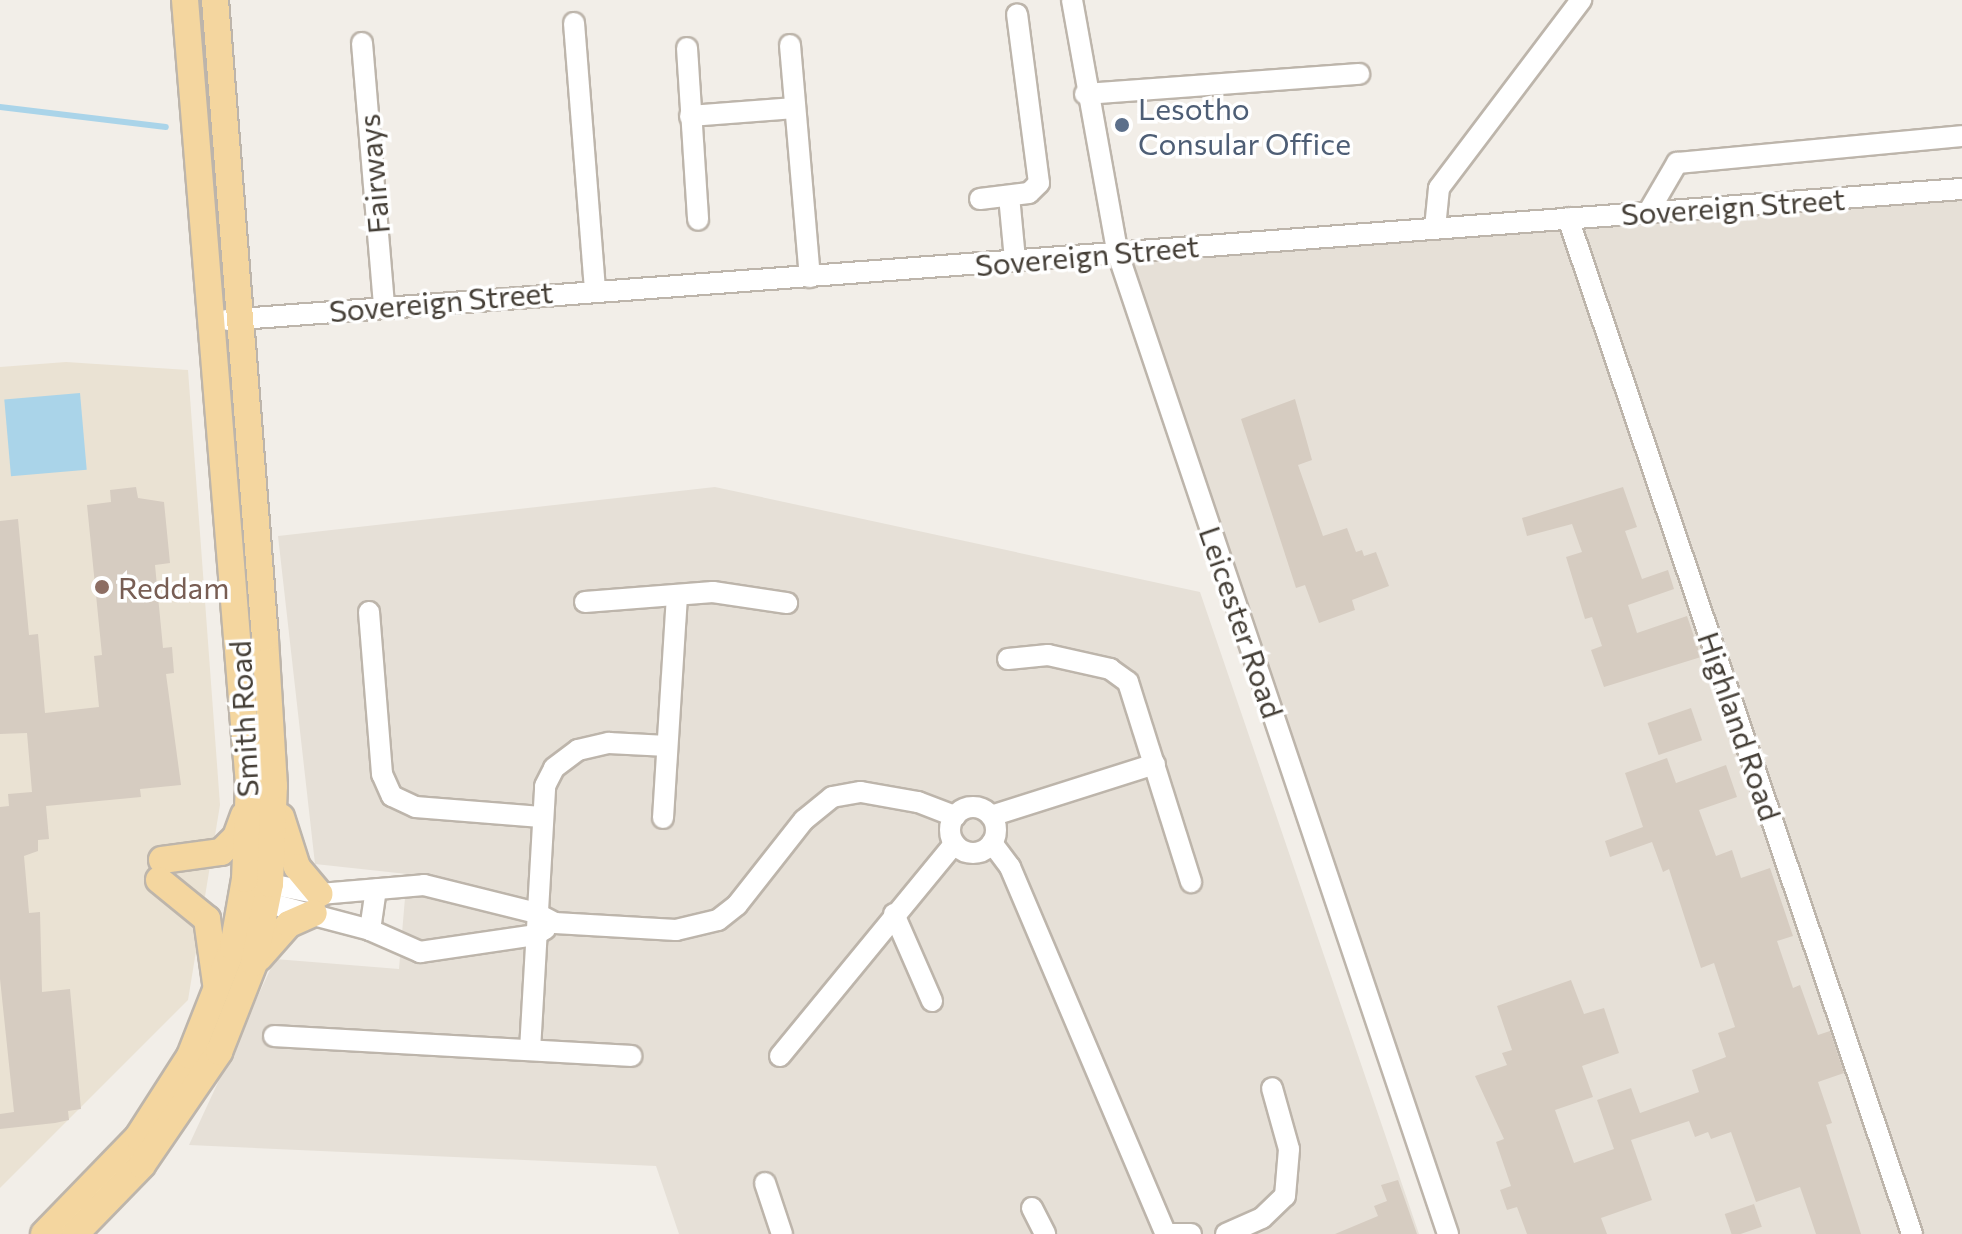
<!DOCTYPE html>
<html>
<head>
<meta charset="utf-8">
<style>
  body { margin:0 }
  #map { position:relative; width:1962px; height:1234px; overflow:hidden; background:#f2eee8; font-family:Commissioner,sans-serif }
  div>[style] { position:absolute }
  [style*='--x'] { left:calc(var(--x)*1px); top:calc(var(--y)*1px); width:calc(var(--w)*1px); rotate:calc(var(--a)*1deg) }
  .residential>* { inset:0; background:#e6e0d7 }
  .education>* { inset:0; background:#eae2d3 }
  .water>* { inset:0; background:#aad4e9; transform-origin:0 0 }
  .stream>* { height:6px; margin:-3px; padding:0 3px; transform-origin:3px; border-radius:3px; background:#aad4e9 }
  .building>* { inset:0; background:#d6ccc1; transform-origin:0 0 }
  .roads { filter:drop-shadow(2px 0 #bdb5ab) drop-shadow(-2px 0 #bdb5ab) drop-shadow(0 2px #bdb5ab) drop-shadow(0 -2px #bdb5ab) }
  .minor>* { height:20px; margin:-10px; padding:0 10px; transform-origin:10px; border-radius:10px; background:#fff }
  .minor>.ring { margin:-10px; padding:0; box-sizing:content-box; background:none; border:20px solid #fff; border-radius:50% }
  .major>* { height:26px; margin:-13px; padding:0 13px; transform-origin:13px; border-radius:13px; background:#f4d69f }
  .dots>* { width:22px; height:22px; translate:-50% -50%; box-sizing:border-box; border:4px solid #fff; border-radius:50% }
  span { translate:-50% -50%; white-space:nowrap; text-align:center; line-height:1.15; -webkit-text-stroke:7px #fff; paint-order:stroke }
  .service-label { font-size:30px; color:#4e5e75 }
  .left { translate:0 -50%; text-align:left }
  .street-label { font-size:30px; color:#453f37 }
  .education-label { font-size:30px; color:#785e54 }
</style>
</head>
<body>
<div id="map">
  <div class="residential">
    <i style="clip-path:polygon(1962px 187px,1962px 1234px,1448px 1234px,1117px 251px)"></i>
    <i style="clip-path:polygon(715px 487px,1200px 592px,1419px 1234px,679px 1234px,656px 1166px,189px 1145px,275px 959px,399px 969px,407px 874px,315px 864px,278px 536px)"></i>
  </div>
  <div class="education">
    <i style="clip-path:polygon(66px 362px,188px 370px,220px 805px,188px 1000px,0 1188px,0 367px)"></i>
  </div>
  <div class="water">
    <i style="left:80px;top:393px;width:77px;height:76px;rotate:85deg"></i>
  </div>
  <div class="stream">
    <i style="--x:0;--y:107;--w:167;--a:6.9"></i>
  </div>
  <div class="building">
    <i style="clip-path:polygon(1295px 399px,1312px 460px,1298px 465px,1323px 536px,1347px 528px,1356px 552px,1362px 550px,1364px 556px,1376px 552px,1389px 586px,1352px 600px,1355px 610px,1319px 623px,1305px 585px,1296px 588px,1241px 419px)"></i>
    <i style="clip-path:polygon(136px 487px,138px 498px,164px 502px,170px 563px,155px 565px,163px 648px,172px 647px,174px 673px,166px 674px,181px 785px,140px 789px,141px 797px,46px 806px,49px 839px,38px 840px,38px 851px,24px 856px,29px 913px,40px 912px,42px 992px,70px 989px,81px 1109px,68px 1111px,69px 1120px,55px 1123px,0 1129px,0 1114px,14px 1112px,0 979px,0 807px,9px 806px,8px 794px,32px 792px,27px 733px,0 734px,0 521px,18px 519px,29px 635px,38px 634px,45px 713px,99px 707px,94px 656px,102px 655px,87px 505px,111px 502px,110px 490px)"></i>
    <i style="clip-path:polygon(1623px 487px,1637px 527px,1625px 531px,1642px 579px,1668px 570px,1674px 589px,1628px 605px,1637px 633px,1687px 616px,1701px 657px,1604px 687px,1591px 650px,1602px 646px,1592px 617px,1585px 619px,1566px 557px,1582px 552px,1572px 524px,1527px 536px,1522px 518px)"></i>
    <i style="left:1691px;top:708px;width:34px;height:46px;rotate:71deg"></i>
    <i style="clip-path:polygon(1667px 758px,1676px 783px,1726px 765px,1737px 797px,1699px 810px,1716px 856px,1732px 850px,1741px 878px,1770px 868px,1793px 936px,1777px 941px,1793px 988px,1800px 985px,1818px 1035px,1830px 1031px,1844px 1073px,1818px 1082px,1832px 1123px,1826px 1125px,1861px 1234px,1816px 1234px,1800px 1187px,1756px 1202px,1731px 1132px,1711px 1139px,1708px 1132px,1695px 1137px,1689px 1121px,1631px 1140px,1652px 1200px,1601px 1218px,1607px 1234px,1527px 1234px,1517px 1207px,1507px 1210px,1500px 1190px,1511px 1186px,1496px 1142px,1504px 1139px,1475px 1076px,1507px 1065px,1502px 1053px,1512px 1050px,1497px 1006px,1571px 980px,1584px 1014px,1604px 1008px,1619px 1053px,1582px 1066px,1593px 1097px,1555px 1110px,1574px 1163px,1614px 1149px,1597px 1100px,1631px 1088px,1640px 1113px,1699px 1092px,1692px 1070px,1726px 1057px,1718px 1033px,1735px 1027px,1714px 963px,1701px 968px,1669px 869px,1663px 872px,1652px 842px,1610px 857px,1605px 841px,1643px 827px,1625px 773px)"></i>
    <i style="clip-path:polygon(1398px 1180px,1417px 1234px,1335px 1234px,1378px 1216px,1374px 1206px,1387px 1201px,1381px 1185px)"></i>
    <i style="left:1754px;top:1204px;width:24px;height:31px;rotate:71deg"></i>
  </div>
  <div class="roads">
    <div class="minor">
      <i style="--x:1072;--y:0;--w:255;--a:79.8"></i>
      <i style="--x:1117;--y:251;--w:1037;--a:71.39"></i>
      <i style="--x:574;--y:23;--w:266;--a:85.5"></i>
      <i style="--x:362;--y:43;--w:264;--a:85.2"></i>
      <i style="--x:790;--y:45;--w:233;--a:85.1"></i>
      <i style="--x:687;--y:48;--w:172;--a:86.3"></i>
      <i style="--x:1085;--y:94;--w:275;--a:-4.2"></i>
      <i style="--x:690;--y:116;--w:105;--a:-4.4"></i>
      <i style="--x:1009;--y:196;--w:64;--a:84.6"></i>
      <i style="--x:980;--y:199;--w:49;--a:-7"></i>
      <i style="--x:1029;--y:193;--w:14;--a:-45"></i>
      <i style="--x:1039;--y:183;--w:170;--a:-97.4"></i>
      <i style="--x:1649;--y:211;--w:56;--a:-59.7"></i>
      <i style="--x:1677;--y:163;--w:286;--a:-5.4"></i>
      <i style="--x:1568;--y:218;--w:1073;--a:71.29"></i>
      <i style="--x:1435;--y:228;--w:40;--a:-84.3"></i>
      <i style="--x:1439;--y:188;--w:236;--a:-52.9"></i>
      <i style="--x:227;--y:320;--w:1740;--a:-4.32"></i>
      <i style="--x:585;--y:602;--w:128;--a:-4.5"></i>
      <i style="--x:713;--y:592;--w:75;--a:8.5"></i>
      <i style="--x:369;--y:612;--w:163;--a:85.4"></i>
      <i style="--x:382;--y:774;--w:24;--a:66"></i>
      <i style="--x:392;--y:796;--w:26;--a:25"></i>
      <i style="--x:416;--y:807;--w:125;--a:4.6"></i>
      <i style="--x:1008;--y:659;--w:40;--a:-5.7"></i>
      <i style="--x:1048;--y:655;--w:64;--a:12.7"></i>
      <i style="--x:1110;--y:669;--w:22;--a:36"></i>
      <i style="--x:1128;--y:682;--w:210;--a:72.5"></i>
      <i class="ring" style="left:950px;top:807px;width:26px;height:26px"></i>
      <i style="--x:991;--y:816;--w:172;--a:-17.6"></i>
      <i style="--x:663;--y:818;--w:222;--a:-86.4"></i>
      <i style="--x:992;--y:843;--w:30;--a:53"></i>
      <i style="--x:1010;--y:867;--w:399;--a:67"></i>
      <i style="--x:255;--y:881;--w:66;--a:11.3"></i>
      <i style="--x:320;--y:894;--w:104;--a:-4.9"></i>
      <i style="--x:424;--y:885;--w:115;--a:14"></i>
      <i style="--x:536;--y:913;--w:21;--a:28"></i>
      <i style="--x:555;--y:923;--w:121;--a:3.3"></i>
      <i style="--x:676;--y:930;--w:43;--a:-13.4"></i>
      <i style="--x:718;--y:920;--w:24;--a:-38"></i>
      <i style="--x:737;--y:905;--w:108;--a:-51.8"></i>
      <i style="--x:804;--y:820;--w:36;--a:-39"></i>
      <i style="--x:832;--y:797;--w:29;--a:-10"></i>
      <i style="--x:861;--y:792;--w:58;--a:10"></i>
      <i style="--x:918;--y:802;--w:40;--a:21"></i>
      <i style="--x:253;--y:899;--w:121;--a:14.8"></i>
      <i style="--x:370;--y:930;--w:55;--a:23.7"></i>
      <i style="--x:420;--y:952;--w:116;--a:-8.4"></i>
      <i style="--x:535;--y:935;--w:12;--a:-31"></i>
      <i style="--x:894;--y:914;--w:95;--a:66.4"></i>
      <i style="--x:370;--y:930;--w:41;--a:-81.7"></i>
      <i style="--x:274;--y:1036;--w:358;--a:3.2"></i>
      <i style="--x:530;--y:1050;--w:264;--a:-86.7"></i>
      <i style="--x:545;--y:786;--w:20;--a:-63"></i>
      <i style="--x:554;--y:768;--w:30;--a:-37"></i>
      <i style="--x:578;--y:750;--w:32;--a:-13"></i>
      <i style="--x:609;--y:743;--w:58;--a:3"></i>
      <i style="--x:780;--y:1056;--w:274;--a:-50.6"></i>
      <i style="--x:765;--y:1183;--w:54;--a:71.6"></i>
      <i style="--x:1032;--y:1208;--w:29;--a:63"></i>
      <i style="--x:1165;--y:1234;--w:26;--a:0"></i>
      <i style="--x:1226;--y:1234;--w:39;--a:-24"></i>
      <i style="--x:1262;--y:1218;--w:32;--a:-44"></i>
      <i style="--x:1285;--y:1196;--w:47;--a:-85.1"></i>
      <i style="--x:1289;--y:1149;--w:63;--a:-105.6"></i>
    </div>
    <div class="major">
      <i style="--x:281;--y:817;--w:52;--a:72.3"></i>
      <i style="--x:297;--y:867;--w:35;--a:50"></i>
      <i style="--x:162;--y:860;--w:60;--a:-7.7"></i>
      <i style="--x:221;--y:852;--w:21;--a:-45"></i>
      <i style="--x:236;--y:837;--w:23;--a:-70"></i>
      <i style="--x:159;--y:880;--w:62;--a:39.1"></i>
      <i style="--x:207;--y:919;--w:65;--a:82"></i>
      <i style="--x:259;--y:958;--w:45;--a:-48.6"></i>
      <i style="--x:289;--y:924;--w:27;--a:-24"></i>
      <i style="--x:44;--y:1234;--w:135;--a:-45.9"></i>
      <i style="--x:138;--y:1137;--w:96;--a:-57.3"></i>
      <i style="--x:190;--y:1056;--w:117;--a:-68.5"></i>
      <i style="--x:233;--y:947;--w:69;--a:-80"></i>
      <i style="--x:245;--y:879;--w:94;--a:-87.6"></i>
      <i style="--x:249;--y:785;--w:788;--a:-94.66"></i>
      <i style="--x:75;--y:1234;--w:96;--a:-45.8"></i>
      <i style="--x:142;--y:1165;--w:137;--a:-55.7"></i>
      <i style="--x:219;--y:1052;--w:96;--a:-68.5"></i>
      <i style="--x:254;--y:963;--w:81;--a:-78.6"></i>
      <i style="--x:270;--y:884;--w:98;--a:-87.7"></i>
      <i style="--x:274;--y:786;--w:148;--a:-93.5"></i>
      <i style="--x:265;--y:638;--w:640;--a:-94.48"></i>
    </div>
  </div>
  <div class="dots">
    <i style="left:1122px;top:125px;background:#5c6f8a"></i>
    <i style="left:102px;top:587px;background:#8d6e63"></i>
  </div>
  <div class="service-label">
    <span class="left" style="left:1138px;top:125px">Lesotho<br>Consular Office</span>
  </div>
  <div class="street-label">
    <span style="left:373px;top:174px;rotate:-95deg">Fairways</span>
    <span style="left:1733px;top:206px;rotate:-4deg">Sovereign Street</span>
    <span style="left:1087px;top:255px;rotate:-5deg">Sovereign Street</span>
    <span style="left:441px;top:301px;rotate:-5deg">Sovereign Street</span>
    <span style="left:1242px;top:622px;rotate:71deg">Leicester Road</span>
    <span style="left:243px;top:719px;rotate:-93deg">Smith Road</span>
    <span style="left:1740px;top:726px;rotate:71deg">Highland Road</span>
  </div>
  <div class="education-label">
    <span class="left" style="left:118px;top:587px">Reddam</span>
  </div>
</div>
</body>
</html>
